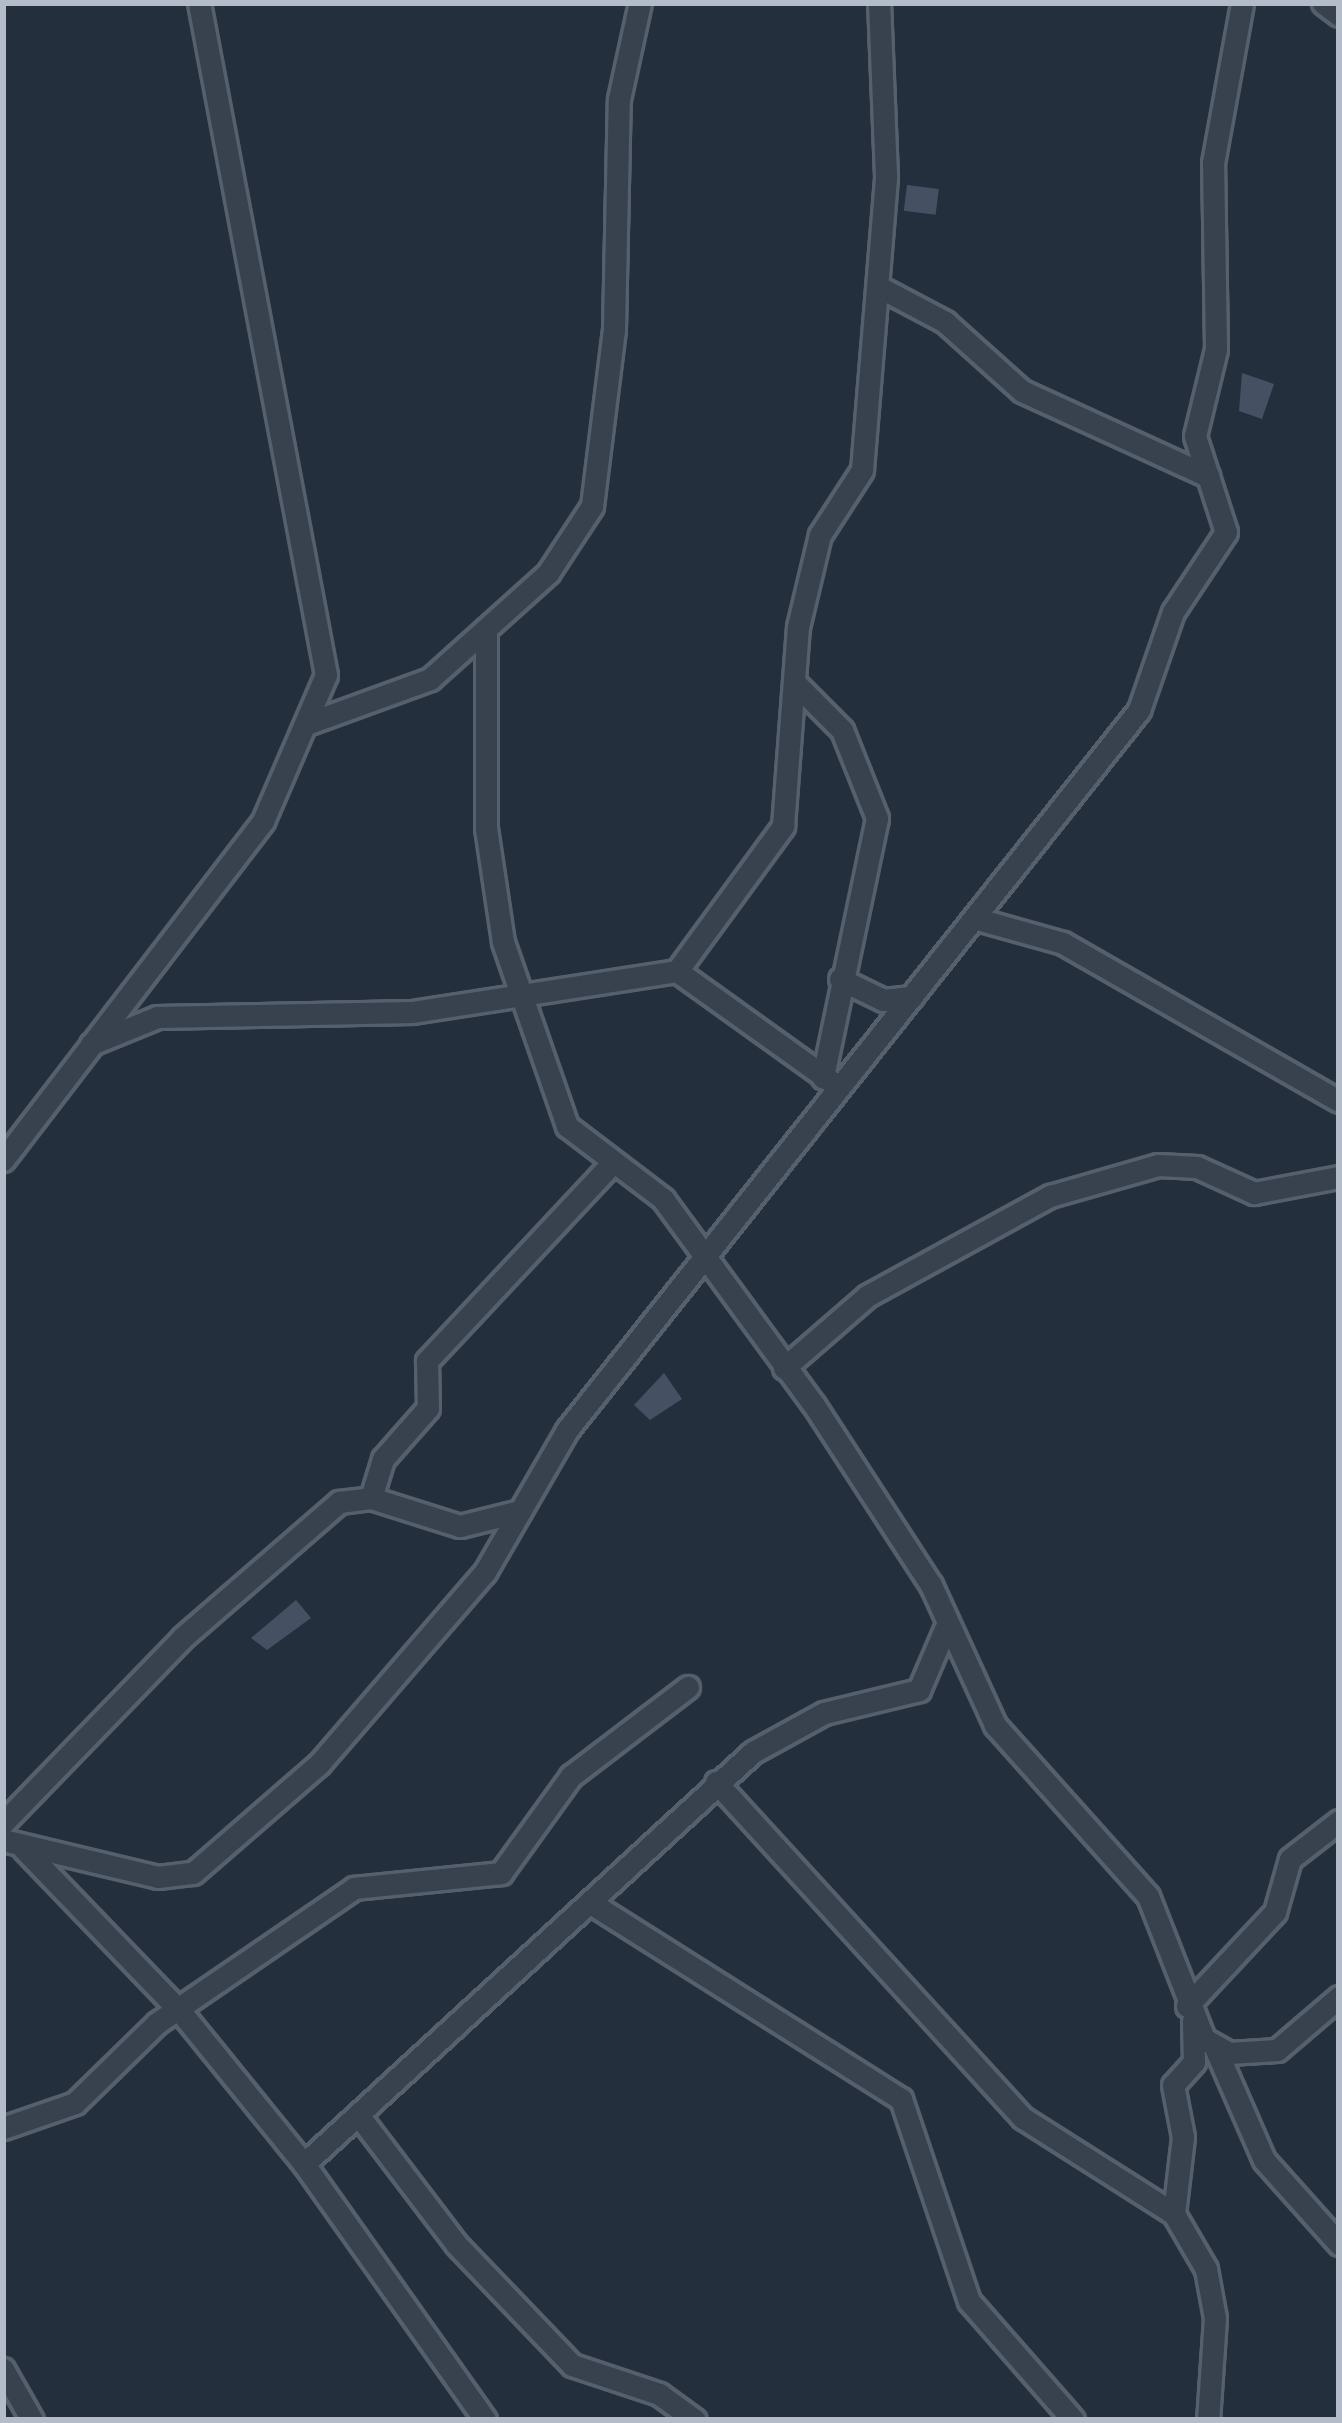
<!DOCTYPE html>
<html>
<head>
<meta charset="utf-8">
<style>
  body { margin:0 }
  #map { position:relative; width:1342px; height:2423px; overflow:hidden; background:#242f3e; font-family:Karla,sans-serif }
  div>[style] { position:absolute }
  [style*='--x'] { left:calc(var(--x)*1px); top:calc(var(--y)*1px); width:calc(var(--w)*1px); rotate:calc(var(--a)*1deg) }
  .building>* { inset:0; background:#455162; transform-origin:0 0 }
  .roads { filter:drop-shadow(3px 0 #565f6c) drop-shadow(-3px 0 #565f6c) drop-shadow(0 3px #565f6c) drop-shadow(0 -3px #565f6c) }
  .minor>* { height:21px; margin:-10.5px; padding:0 10.5px; transform-origin:10.5px; border-radius:10.5px; background:#38414e }
  span { translate:-50% -50%; white-space:nowrap; text-align:center; line-height:1.15; -webkit-text-stroke:12px #1d2633; paint-order:stroke }
  .frame { position:absolute; inset:0; border:6px solid #b4bcc9; pointer-events:none }
</style>
</head>
<body>
<div id="map">
  <div class="building">
    <i style="left:907px;top:185px;width:32px;height:26px;rotate:7deg"></i>
    <i style="clip-path:polygon(1242px 373px,1274px 384px,1262px 419px,1239px 411px)"></i>
    <i style="clip-path:polygon(664px 1373px,682px 1399px,650px 1420px,634px 1405px)"></i>
    <i style="clip-path:polygon(296px 1600px,311px 1618px,267px 1650px,251px 1638px)"></i>
  </div>
  <div class="roads">
    <div class="minor">
      <i style="--x:1323;--y:3;--w:20;--a:37"></i>
      <i style="--x:879;--y:287;--w:75;--a:27.9"></i>
      <i style="--x:945;--y:322;--w:103;--a:41.9"></i>
      <i style="--x:1022;--y:391;--w:205;--a:24.6"></i>
      <i style="--x:486;--y:629;--w:199;--a:90"></i>
      <i style="--x:486;--y:828;--w:115;--a:81.5"></i>
      <i style="--x:503;--y:942;--w:195;--a:70.8"></i>
      <i style="--x:567;--y:1126;--w:121;--a:37.2"></i>
      <i style="--x:663;--y:1199;--w:255;--a:53.8"></i>
      <i style="--x:814;--y:1405;--w:215;--a:57"></i>
      <i style="--x:931;--y:1585;--w:154;--a:65.4"></i>
      <i style="--x:995;--y:1725;--w:229;--a:48.2"></i>
      <i style="--x:1148;--y:1896;--w:154;--a:68.6"></i>
      <i style="--x:1204;--y:2039;--w:29;--a:29"></i>
      <i style="--x:1229;--y:2053;--w:48;--a:-3.6"></i>
      <i style="--x:1277;--y:2050;--w:82;--a:-40.5"></i>
      <i style="--x:794;--y:682;--w:68;--a:45"></i>
      <i style="--x:842;--y:730;--w:95;--a:68.3"></i>
      <i style="--x:877;--y:818;--w:265;--a:101.8"></i>
      <i style="--x:309;--y:723;--w:129;--a:-20"></i>
      <i style="--x:430;--y:679;--w:159;--a:-41.9"></i>
      <i style="--x:548;--y:573;--w:80;--a:-56.7"></i>
      <i style="--x:592;--y:506;--w:178;--a:-82.9"></i>
      <i style="--x:614;--y:329;--w:230;--a:-88.8"></i>
      <i style="--x:619;--y:99;--w:98;--a:-77.7"></i>
      <i style="--x:977;--y:919;--w:89;--a:15.6"></i>
      <i style="--x:1063;--y:943;--w:318;--a:29.8"></i>
      <i style="--x:677;--y:971;--w:180;--a:-53.8"></i>
      <i style="--x:783;--y:826;--w:200;--a:-85.7"></i>
      <i style="--x:798;--y:627;--w:95;--a:-76.6"></i>
      <i style="--x:820;--y:535;--w:77;--a:-57.1"></i>
      <i style="--x:862;--y:470;--w:295;--a:-85.3"></i>
      <i style="--x:886;--y:176;--w:173;--a:-92.3"></i>
      <i style="--x:840;--y:979;--w:48;--a:26"></i>
      <i style="--x:883;--y:1000;--w:29;--a:-6"></i>
      <i style="--x:91;--y:1044;--w:71;--a:-22.2"></i>
      <i style="--x:157;--y:1017;--w:255;--a:-1.1"></i>
      <i style="--x:412;--y:1012;--w:268;--a:-8.8"></i>
      <i style="--x:677;--y:971;--w:199;--a:35.6"></i>
      <i style="--x:3;--y:1160;--w:427;--a:-52.5"></i>
      <i style="--x:263;--y:821;--w:159;--a:-66.7"></i>
      <i style="--x:326;--y:675;--w:684;--a:-100.7"></i>
      <i style="--x:784;--y:1368;--w:110;--a:-40.9"></i>
      <i style="--x:867;--y:1296;--w:209;--a:-28.7"></i>
      <i style="--x:1050;--y:1196;--w:112;--a:-16"></i>
      <i style="--x:1158;--y:1165;--w:39;--a:3"></i>
      <i style="--x:1197;--y:1167;--w:63;--a:24.5"></i>
      <i style="--x:1254;--y:1193;--w:86;--a:-10.7"></i>
      <i style="--x:371;--y:1498;--w:41;--a:-72.9"></i>
      <i style="--x:383;--y:1459;--w:68;--a:-48.6"></i>
      <i style="--x:428;--y:1408;--w:47;--a:-91.2"></i>
      <i style="--x:427;--y:1361;--w:272;--a:-46.9"></i>
      <i style="--x:716;--y:1782;--w:455;--a:47.6"></i>
      <i style="--x:1023;--y:2118;--w:179;--a:32.4"></i>
      <i style="--x:3;--y:1823;--w:257;--a:-45.9"></i>
      <i style="--x:182;--y:1638;--w:208;--a:-40.9"></i>
      <i style="--x:339;--y:1502;--w:32;--a:-7"></i>
      <i style="--x:371;--y:1498;--w:93;--a:17.5"></i>
      <i style="--x:460;--y:1526;--w:62;--a:-14"></i>
      <i style="--x:3;--y:1840;--w:159;--a:13.4"></i>
      <i style="--x:158;--y:1877;--w:35;--a:-7"></i>
      <i style="--x:193;--y:1873;--w:167;--a:-40.9"></i>
      <i style="--x:319;--y:1764;--w:254;--a:-49.2"></i>
      <i style="--x:485;--y:1572;--w:164;--a:-60"></i>
      <i style="--x:567;--y:1430;--w:920;--a:-51.53"></i>
      <i style="--x:1139;--y:710;--w:104;--a:-70.9"></i>
      <i style="--x:1173;--y:612;--w:96;--a:-56.5"></i>
      <i style="--x:1226;--y:532;--w:101;--a:-107.9"></i>
      <i style="--x:1195;--y:436;--w:89;--a:-76.4"></i>
      <i style="--x:1216;--y:349;--w:186;--a:-90.9"></i>
      <i style="--x:1213;--y:163;--w:163;--a:-79.7"></i>
      <i style="--x:23;--y:1848;--w:226;--a:46.1"></i>
      <i style="--x:180;--y:2011;--w:197;--a:51"></i>
      <i style="--x:304;--y:2164;--w:314;--a:54.7"></i>
      <i style="--x:597;--y:1907;--w:360;--a:32.3"></i>
      <i style="--x:901;--y:2099;--w:213;--a:71.4"></i>
      <i style="--x:969;--y:2301;--w:158;--a:48.8"></i>
      <i style="--x:1187;--y:2006;--w:129;--a:-46.9"></i>
      <i style="--x:1275;--y:1912;--w:55;--a:-74.2"></i>
      <i style="--x:1290;--y:1859;--w:62;--a:-37.8"></i>
      <i style="--x:1193;--y:2021;--w:41;--a:88.6"></i>
      <i style="--x:1194;--y:2062;--w:31;--a:132"></i>
      <i style="--x:1173;--y:2085;--w:53;--a:79.1"></i>
      <i style="--x:1183;--y:2137;--w:78;--a:96.7"></i>
      <i style="--x:1174;--y:2214;--w:64;--a:59.8"></i>
      <i style="--x:1206;--y:2269;--w:50;--a:79.6"></i>
      <i style="--x:1215;--y:2318;--w:102;--a:93.9"></i>
      <i style="--x:1216;--y:2050;--w:120;--a:66.4"></i>
      <i style="--x:1264;--y:2160;--w:113;--a:48.2"></i>
      <i style="--x:359;--y:2116;--w:161;--a:52.8"></i>
      <i style="--x:456;--y:2244;--w:168;--a:46.2"></i>
      <i style="--x:572;--y:2365;--w:92;--a:18.4"></i>
      <i style="--x:659;--y:2394;--w:44;--a:35.8"></i>
      <i style="--x:3;--y:2128;--w:76;--a:-19.1"></i>
      <i style="--x:75;--y:2103;--w:115;--a:-44.3"></i>
      <i style="--x:157;--y:2023;--w:239;--a:-34.4"></i>
      <i style="--x:354;--y:1888;--w:148;--a:-5.8"></i>
      <i style="--x:501;--y:1873;--w:120;--a:-54.2"></i>
      <i style="--x:571;--y:1776;--w:147;--a:-37.3"></i>
      <i style="--x:304;--y:2164;--w:609;--a:-42.54"></i>
      <i style="--x:753;--y:1752;--w:81;--a:-28.8"></i>
      <i style="--x:824;--y:1713;--w:98;--a:-13.6"></i>
      <i style="--x:919;--y:1690;--w:66;--a:-66.9"></i>
      <i style="--x:3;--y:2369;--w:59;--a:60.4"></i>
    </div>
  </div>
  <div class="frame"></div>
</div>
</body>
</html>
